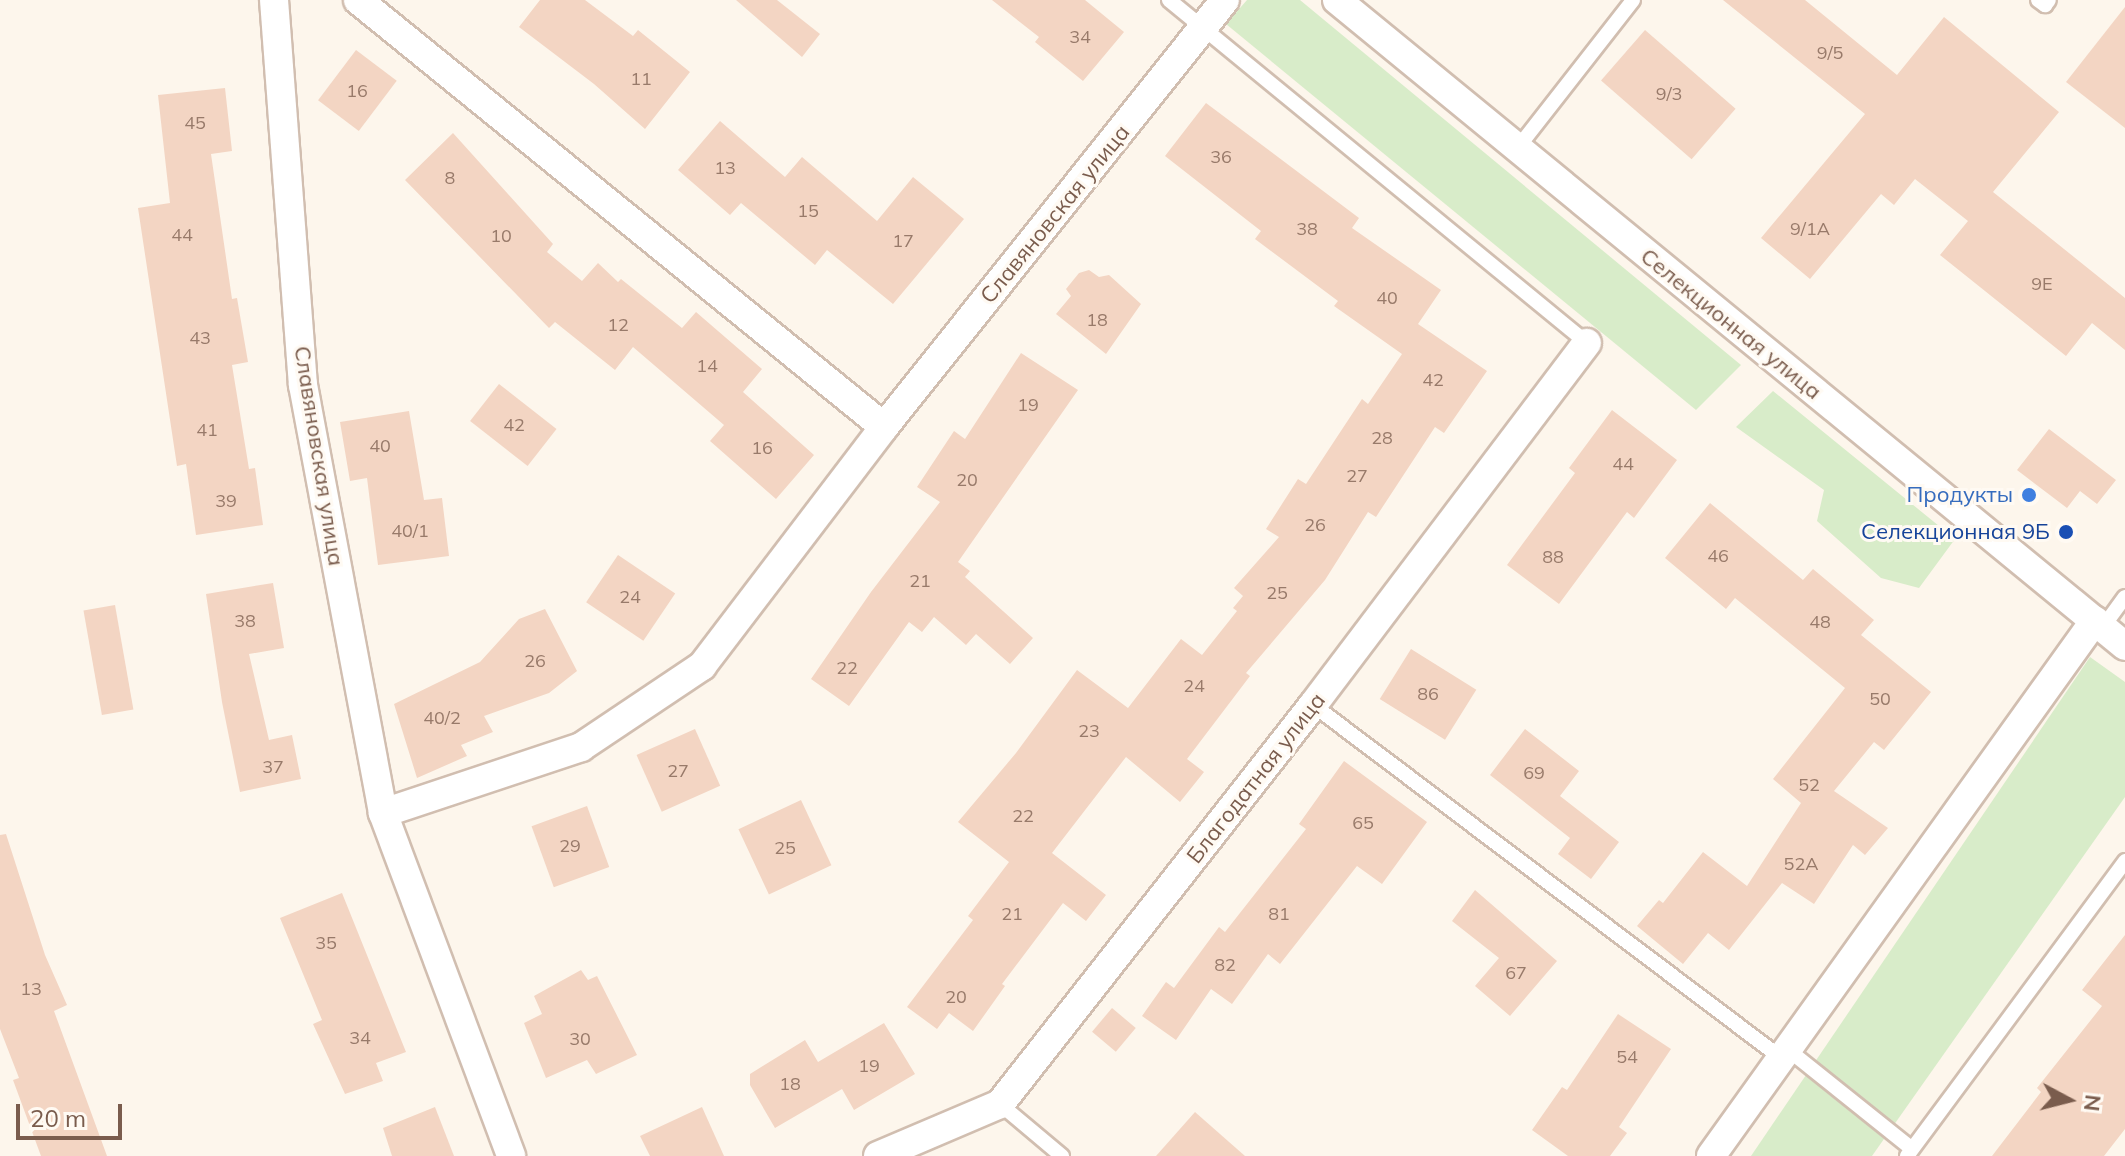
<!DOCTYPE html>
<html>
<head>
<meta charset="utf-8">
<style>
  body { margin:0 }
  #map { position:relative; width:2125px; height:1156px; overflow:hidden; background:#fdf6ec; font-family:Mulish,sans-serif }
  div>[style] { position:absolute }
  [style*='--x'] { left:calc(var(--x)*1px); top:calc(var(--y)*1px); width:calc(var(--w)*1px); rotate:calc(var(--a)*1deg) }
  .green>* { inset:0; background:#d8ecc9 }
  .building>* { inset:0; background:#f3d5c3; transform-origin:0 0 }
  .roads { filter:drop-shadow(2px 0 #d1beb0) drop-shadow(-2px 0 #d1beb0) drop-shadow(0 2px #d1beb0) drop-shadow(0 -2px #d1beb0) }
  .service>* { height:14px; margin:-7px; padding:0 7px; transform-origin:7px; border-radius:7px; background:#fff }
  .minor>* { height:28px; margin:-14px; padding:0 14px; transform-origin:14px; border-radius:14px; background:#fff }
  .dots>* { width:22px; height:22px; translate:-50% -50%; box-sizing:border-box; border:4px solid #fffaf3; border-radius:50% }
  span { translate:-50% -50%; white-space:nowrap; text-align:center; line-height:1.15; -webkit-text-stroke:6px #fffaf3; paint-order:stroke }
  .number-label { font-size:18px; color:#987a6a }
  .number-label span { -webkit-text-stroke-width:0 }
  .street-label { font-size:22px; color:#7a5c4d }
  .shop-label { font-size:22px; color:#366cbe }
  .right { translate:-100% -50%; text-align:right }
  .transit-label { font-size:22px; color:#164399 }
  .north { position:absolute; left:2029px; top:1060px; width:80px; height:80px; -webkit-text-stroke:6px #fffaf3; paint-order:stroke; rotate:97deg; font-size:22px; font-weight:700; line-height:32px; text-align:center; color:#7a5c4d }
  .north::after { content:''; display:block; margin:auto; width:28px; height:36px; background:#7a5c4d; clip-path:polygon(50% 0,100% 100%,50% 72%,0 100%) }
  .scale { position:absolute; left:16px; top:1104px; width:106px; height:36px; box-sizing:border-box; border:4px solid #7a5c4d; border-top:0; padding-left:10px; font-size:24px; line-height:28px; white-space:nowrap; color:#7a5c4d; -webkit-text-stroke:6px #fffaf3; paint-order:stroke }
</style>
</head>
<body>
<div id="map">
  <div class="green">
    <i style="clip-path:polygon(1247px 0,1300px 0,1741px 365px,1696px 410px,1226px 24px)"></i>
    <i style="clip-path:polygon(1773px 391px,1955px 539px,1919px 588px,1881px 578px,1817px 521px,1824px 490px,1736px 427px)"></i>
    <i style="clip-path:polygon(2090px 657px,2125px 682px,2125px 797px,1872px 1156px,1751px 1156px)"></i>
  </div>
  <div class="building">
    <i style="clip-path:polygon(540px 0,585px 0,633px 36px,638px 30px,690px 72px,645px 129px,594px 84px,519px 27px)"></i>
    <i style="clip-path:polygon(736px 0,777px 0,820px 34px,802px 57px)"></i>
    <i style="clip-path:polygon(992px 0,1085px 0,1124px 32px,1083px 81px,1035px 42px,1039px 37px)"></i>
    <i style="clip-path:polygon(1723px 0,1805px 0,1897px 75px,1944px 17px,2059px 112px,1993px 192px,2125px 298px,2125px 350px,2092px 323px,2066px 356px,1940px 255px,1968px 221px,1915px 179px,1894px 205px,1881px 194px,1810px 279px,1761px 238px,1865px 114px)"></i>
    <i style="clip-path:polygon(2125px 7px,2125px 128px,2066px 82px)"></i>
    <i style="left:1645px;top:30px;width:120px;height:67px;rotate:41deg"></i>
    <i style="left:356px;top:50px;width:51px;height:63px;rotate:37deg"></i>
    <i style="clip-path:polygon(225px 88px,232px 151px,211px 154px,232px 299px,237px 298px,248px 362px,232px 365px,249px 469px,255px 468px,263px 525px,196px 535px,186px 464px,177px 466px,138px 208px,170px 203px,158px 95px)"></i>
    <i style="clip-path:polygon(1206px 103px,1359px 218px,1352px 228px,1441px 290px,1418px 324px,1487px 371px,1444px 433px,1435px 427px,1376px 517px,1368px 512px,1325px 580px,1246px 673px,1250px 676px,1187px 759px,1204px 772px,1180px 802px,1126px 757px,1052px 853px,1106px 895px,1086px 921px,1063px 903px,1002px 984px,1005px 986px,973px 1031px,949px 1013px,937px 1029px,907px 1007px,973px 920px,968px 916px,1009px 862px,958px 822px,1016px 753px,1077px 670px,1128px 708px,1181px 639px,1202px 655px,1237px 611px,1233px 608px,1243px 596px,1234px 588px,1279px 537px,1266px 529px,1298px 479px,1306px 484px,1362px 399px,1368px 404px,1402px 354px,1334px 306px,1338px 301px,1255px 239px,1261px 231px,1165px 156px)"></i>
    <i style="clip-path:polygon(720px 121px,785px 177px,802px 157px,877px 221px,913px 177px,964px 219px,893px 304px,827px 250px,815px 265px,741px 203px,730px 215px,678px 170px)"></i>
    <i style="clip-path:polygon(453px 133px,553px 244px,547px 252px,582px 281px,598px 263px,618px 282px,621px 279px,682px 328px,696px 312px,762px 369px,743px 392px,814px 455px,776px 499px,710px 441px,724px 425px,633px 347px,615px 370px,555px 322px,549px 328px,405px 180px)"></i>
    <i style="clip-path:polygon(1089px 270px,1099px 277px,1109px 275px,1141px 304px,1106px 354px,1056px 314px,1071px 296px,1066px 289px,1079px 273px)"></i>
    <i style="clip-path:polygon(1021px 353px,1078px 390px,958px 562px,970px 571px,965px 577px,1033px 638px,1010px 664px,976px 634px,966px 645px,934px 617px,922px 632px,909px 622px,849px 706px,811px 679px,871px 592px,940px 502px,917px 487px,954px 431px,965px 439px)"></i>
    <i style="left:499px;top:384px;width:73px;height:47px;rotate:38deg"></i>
    <i style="clip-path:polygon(1612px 410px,1677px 460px,1634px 518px,1627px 512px,1559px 604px,1507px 565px,1575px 473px,1569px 468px)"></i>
    <i style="clip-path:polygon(409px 411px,424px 500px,442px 498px,449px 556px,378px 565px,367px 478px,350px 481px,340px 422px)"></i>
    <i style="clip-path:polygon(2049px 429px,2116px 480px,2097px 504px,2080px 491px,2067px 508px,2017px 470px)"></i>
    <i style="clip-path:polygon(1710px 503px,1803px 580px,1813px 569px,1874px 620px,1861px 635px,1931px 692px,1884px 750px,1874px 742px,1834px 791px,1888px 828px,1865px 855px,1853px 845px,1814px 904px,1782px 883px,1729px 950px,1708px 933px,1683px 964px,1637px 926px,1659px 900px,1663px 903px,1703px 852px,1747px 886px,1801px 803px,1773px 779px,1845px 688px,1735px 598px,1726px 609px,1665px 558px)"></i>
    <i style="left:618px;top:555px;width:69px;height:57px;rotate:34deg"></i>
    <i style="clip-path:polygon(273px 583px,284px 648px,249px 654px,269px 740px,292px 735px,301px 779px,240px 792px,222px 702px,206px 594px)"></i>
    <i style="left:115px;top:605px;width:106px;height:32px;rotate:80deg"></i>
    <i style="clip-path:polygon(545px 609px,577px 671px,549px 693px,484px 716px,493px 732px,461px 745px,467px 756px,417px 778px,394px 704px,480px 662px,519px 619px)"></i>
    <i style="left:1411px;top:649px;width:77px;height:59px;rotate:32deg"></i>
    <i style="left:695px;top:729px;width:62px;height:64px;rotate:66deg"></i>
    <i style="clip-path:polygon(1525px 729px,1579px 771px,1560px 796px,1619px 842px,1591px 879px,1558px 854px,1570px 838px,1490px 775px)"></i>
    <i style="clip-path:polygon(1344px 761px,1427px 822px,1382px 884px,1357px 866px,1280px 964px,1268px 954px,1232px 1004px,1211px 989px,1176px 1040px,1142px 1016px,1166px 982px,1174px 988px,1219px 927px,1225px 932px,1306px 829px,1299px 824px)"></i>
    <i style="left:801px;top:800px;width:72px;height:69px;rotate:65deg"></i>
    <i style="left:587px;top:806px;width:65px;height:59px;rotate:70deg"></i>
    <i style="clip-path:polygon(6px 834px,45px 955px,67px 1005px,54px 1011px,107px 1156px,41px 1156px,13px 1080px,19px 1078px,0 1029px,0 835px)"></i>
    <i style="clip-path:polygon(1475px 890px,1557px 961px,1510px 1016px,1475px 986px,1499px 958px,1452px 921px)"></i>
    <i style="clip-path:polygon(342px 893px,406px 1052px,376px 1063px,383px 1081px,345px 1094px,313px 1024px,322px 1020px,280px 918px)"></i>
    <i style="clip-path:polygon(2125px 935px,2125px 1129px,2104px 1156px,1992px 1156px,2041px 1092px,2037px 1088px,2102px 1006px,2082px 990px)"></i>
    <i style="clip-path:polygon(581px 970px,588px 980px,597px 976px,637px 1055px,596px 1074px,587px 1060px,546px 1078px,524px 1023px,542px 1014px,534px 996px)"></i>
    <i style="left:1112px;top:1008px;width:31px;height:31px;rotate:40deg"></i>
    <i style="clip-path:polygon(1618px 1014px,1671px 1049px,1619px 1127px,1627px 1133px,1610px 1156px,1568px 1156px,1532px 1130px,1562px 1087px,1567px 1090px)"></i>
    <i style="clip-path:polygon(884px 1023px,915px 1074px,854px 1110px,842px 1089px,775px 1128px,750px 1085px,750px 1074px,805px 1040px,818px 1062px)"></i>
    <i style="clip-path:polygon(435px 1107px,454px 1156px,392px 1156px,383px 1128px)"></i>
    <i style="clip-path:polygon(702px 1107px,724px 1156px,650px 1156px,640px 1136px)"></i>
    <i style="clip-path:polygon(1195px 1112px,1245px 1156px,1156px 1156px)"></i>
  </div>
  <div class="roads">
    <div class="service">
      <i style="--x:1169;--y:0;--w:541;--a:39.37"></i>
      <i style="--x:2038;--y:0;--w:9;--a:36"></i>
      <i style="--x:2045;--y:5;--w:6;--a:-51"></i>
      <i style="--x:1516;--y:150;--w:190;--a:-52"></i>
      <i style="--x:2103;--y:627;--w:37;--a:-54"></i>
      <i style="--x:1313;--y:705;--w:585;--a:37.01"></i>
      <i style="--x:1786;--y:1048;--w:161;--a:38.7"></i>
      <i style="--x:1000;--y:1104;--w:81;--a:40"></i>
      <i style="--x:1907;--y:1156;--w:367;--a:-53.5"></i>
    </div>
    <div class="minor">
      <i style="--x:274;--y:0;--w:386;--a:85.7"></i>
      <i style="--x:303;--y:385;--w:435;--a:79.4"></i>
      <i style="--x:383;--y:813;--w:366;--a:69.5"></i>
      <i style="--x:358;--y:0;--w:677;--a:39.07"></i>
      <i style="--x:1337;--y:0;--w:1019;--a:39.34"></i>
      <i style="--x:383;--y:813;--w:209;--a:-18.4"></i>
      <i style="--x:581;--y:747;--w:146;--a:-33.8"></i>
      <i style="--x:702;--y:666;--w:300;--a:-52.7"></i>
      <i style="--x:884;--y:427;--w:546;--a:-51.39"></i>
      <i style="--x:878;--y:1156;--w:133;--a:-23.1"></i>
      <i style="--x:1000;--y:1104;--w:507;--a:-51.89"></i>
      <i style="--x:1313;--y:705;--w:454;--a:-52.9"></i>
      <i style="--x:1711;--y:1156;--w:659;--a:-54.38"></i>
    </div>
  </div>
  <div class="dots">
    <i style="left:2029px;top:495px;background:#3f7fe0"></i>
    <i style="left:2066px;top:532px;background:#1a4fb4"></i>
  </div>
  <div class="number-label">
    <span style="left:1080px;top:37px">34</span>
    <span style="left:1830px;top:53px">9/5</span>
    <span style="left:641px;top:79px">11</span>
    <span style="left:357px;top:91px">16</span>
    <span style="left:1669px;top:94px">9/3</span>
    <span style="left:195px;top:123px">45</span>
    <span style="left:1221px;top:157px">36</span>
    <span style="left:725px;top:168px">13</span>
    <span style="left:450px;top:178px">8</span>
    <span style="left:808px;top:211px">15</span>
    <span style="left:1307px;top:229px">38</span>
    <span style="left:1810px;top:229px">9/1А</span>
    <span style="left:182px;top:235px">44</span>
    <span style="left:501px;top:236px">10</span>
    <span style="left:903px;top:241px">17</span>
    <span style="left:2042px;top:284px">9Е</span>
    <span style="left:1387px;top:298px">40</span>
    <span style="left:1097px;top:320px">18</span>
    <span style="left:618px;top:325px">12</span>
    <span style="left:200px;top:338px">43</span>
    <span style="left:707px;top:366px">14</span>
    <span style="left:1433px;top:380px">42</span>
    <span style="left:1028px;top:405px">19</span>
    <span style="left:514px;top:425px">42</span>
    <span style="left:207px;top:430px">41</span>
    <span style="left:1382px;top:438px">28</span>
    <span style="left:380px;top:446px">40</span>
    <span style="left:762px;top:448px">16</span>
    <span style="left:1623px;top:464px">44</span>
    <span style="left:1357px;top:476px">27</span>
    <span style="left:967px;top:480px">20</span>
    <span style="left:226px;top:501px">39</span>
    <span style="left:1315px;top:525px">26</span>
    <span style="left:410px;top:531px">40/1</span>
    <span style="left:1718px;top:556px">46</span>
    <span style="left:1553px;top:557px">88</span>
    <span style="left:920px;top:581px">21</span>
    <span style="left:1277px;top:593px">25</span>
    <span style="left:630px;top:597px">24</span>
    <span style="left:245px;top:621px">38</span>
    <span style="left:1820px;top:622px">48</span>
    <span style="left:535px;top:661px">26</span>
    <span style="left:847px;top:668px">22</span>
    <span style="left:1194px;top:686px">24</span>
    <span style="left:1428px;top:694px">86</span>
    <span style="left:1880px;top:699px">50</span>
    <span style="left:442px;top:718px">40/2</span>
    <span style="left:1089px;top:731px">23</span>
    <span style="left:273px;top:767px">37</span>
    <span style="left:678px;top:771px">27</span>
    <span style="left:1534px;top:773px">69</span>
    <span style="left:1809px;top:785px">52</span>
    <span style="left:1023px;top:816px">22</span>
    <span style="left:1363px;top:823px">65</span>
    <span style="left:570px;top:846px">29</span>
    <span style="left:785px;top:848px">25</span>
    <span style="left:1801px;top:864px">52А</span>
    <span style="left:1012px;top:914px">21</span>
    <span style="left:1279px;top:914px">81</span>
    <span style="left:326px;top:943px">35</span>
    <span style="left:1225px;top:965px">82</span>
    <span style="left:1516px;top:973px">67</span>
    <span style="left:31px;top:989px">13</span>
    <span style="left:956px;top:997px">20</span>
    <span style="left:360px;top:1038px">34</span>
    <span style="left:580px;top:1039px">30</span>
    <span style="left:1627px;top:1057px">54</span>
    <span style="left:869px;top:1066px">19</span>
    <span style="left:790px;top:1084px">18</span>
  </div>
  <div class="street-label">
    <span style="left:1055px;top:214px;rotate:-51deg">Славяновская улица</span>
    <span style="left:1731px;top:324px;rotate:39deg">Селекционная улица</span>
    <span style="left:319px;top:456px;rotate:81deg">Славяновская улица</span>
    <span style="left:1256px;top:778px;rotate:-52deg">Благодатная улица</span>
  </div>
  <div class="shop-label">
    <span class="right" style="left:2013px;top:495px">Продукты</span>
  </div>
  <div class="transit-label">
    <span class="right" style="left:2050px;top:532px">Селекционная 9Б</span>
  </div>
  <div class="north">N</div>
  <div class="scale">20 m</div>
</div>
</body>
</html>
